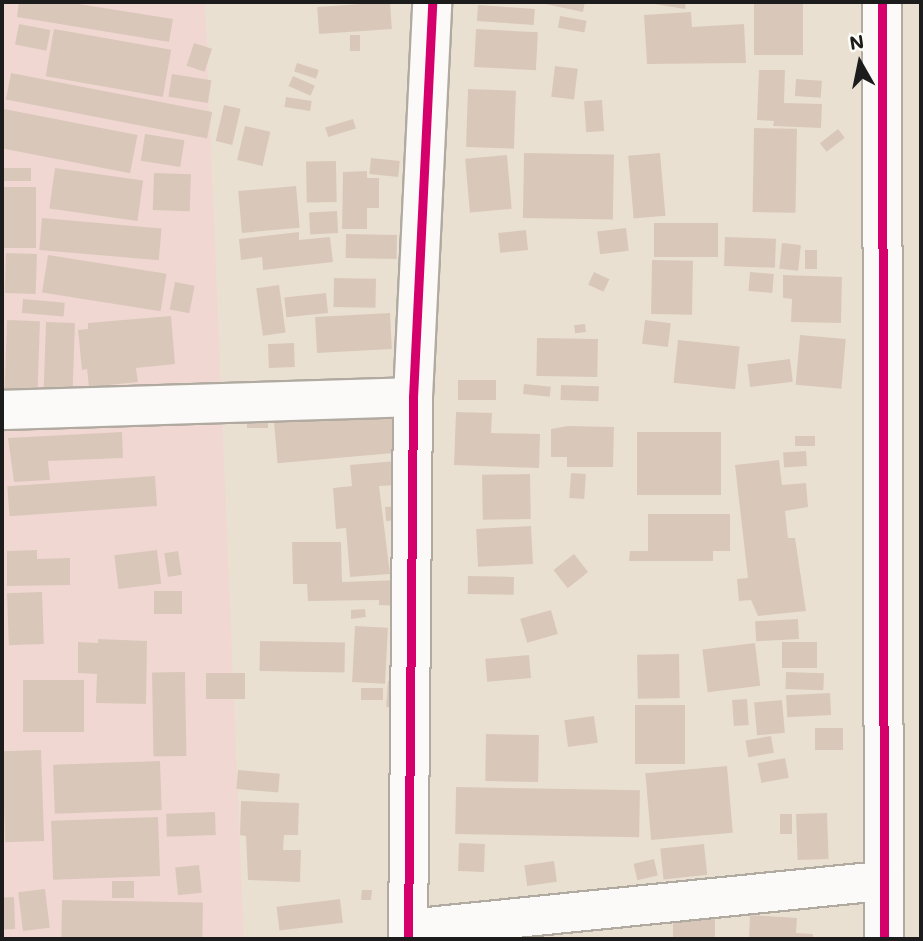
<!DOCTYPE html>
<html>
<head>
<meta charset="utf-8">
<style>
  body { margin:0 }
  #map { position:relative; width:923px; height:941px; overflow:hidden; background:#eae0d2; font-family:Mali,sans-serif }
  div>[style] { position:absolute }
  [style*='--x'] { left:calc(var(--x)*1px); top:calc(var(--y)*1px); width:calc(var(--w)*1px); rotate:calc(var(--a)*1deg) }
  .built>* { inset:0; background:#f1d7d2 }
  .building>* { inset:0; background:#d9c8ba; transform-origin:0 0 }
  .roads { filter:drop-shadow(2px 0 #b0aaa1) drop-shadow(-2px 0 #b0aaa1) drop-shadow(0 2px #b0aaa1) drop-shadow(0 -2px #b0aaa1) }
  .minor>* { height:38px; margin:-19px; padding:0 19px; transform-origin:19px; border-radius:19px; background:#fcfaf8 }
  .cycleway>* { height:9px; margin:-4.5px; padding:0 4.5px; transform-origin:4.5px; border-radius:4.5px; background:#d6006c }
  span { translate:-50% -50%; white-space:nowrap; text-align:center; line-height:1.15; -webkit-text-stroke:6px #fdfcf7; paint-order:stroke }
  .frame { position:absolute; inset:0; border:4px solid #1c1c1c; pointer-events:none }
  .north { position:absolute; left:825px; top:28px; width:70px; height:70px; -webkit-text-stroke:5px #fdfcf7; paint-order:stroke; rotate:351deg; font-size:19px; font-weight:700; line-height:28px; text-align:center; color:#1c1c1c }
  .north::after { content:''; display:block; margin:auto; width:24px; height:32px; background:#1c1c1c; clip-path:polygon(50% 0,100% 100%,50% 72%,0 100%) }
</style>
</head>
<body>
<div id="map">
  <div class="built">
    <i style="clip-path:polygon(2px 2px,205px 2px,244px 939px,2px 939px)"></i>
  </div>
  <div class="building">
    <i style="clip-path:polygon(19px 2px,66px 2px,173px 19px,169px 42px,17px 17px)"></i>
    <i style="left:390px;top:2px;width:27px;height:73px;rotate:86deg"></i>
    <i style="clip-path:polygon(536px 2px,585px 2px,583px 12px)"></i>
    <i style="clip-path:polygon(643px 2px,686px 2px,685px 9px)"></i>
    <i style="left:754px;top:2px;width:49px;height:53px"></i>
    <i style="left:478px;top:5px;width:57px;height:16px;rotate:4deg"></i>
    <i style="clip-path:polygon(691px 12px,692px 27px,744px 24px,746px 63px,647px 64px,644px 15px)"></i>
    <i style="left:560px;top:16px;width:27px;height:12px;rotate:10deg"></i>
    <i style="left:19px;top:24px;width:32px;height:21px;rotate:11deg"></i>
    <i style="left:54px;top:29px;width:119px;height:48px;rotate:10deg"></i>
    <i style="left:476px;top:29px;width:62px;height:38px;rotate:3deg"></i>
    <i style="left:350px;top:35px;width:10px;height:16px"></i>
    <i style="left:194px;top:43px;width:19px;height:24px;rotate:18deg"></i>
    <i style="left:297px;top:63px;width:23px;height:9px;rotate:18deg"></i>
    <i style="left:555px;top:66px;width:23px;height:31px;rotate:7deg"></i>
    <i style="clip-path:polygon(759px 70px,785px 70px,784px 103px,822px 104px,821px 128px,773px 126px,774px 121px,757px 120px)"></i>
    <i style="left:11px;top:73px;width:205px;height:27px;rotate:11deg"></i>
    <i style="left:172px;top:74px;width:40px;height:23px;rotate:9deg"></i>
    <i style="left:293px;top:76px;width:24px;height:11px;rotate:24deg"></i>
    <i style="left:796px;top:79px;width:26px;height:17px;rotate:4deg"></i>
    <i style="left:468px;top:89px;width:48px;height:58px;rotate:2deg"></i>
    <i style="left:286px;top:97px;width:26px;height:10px;rotate:9deg"></i>
    <i style="left:602px;top:100px;width:31px;height:18px;rotate:86deg"></i>
    <i style="left:224px;top:105px;width:17px;height:37px;rotate:13deg"></i>
    <i style="left:4px;top:109px;width:136px;height:39px;rotate:11deg"></i>
    <i style="left:353px;top:119px;width:10px;height:29px;rotate:73deg"></i>
    <i style="left:245px;top:126px;width:26px;height:35px;rotate:13deg"></i>
    <i style="left:754px;top:128px;width:43px;height:84px;rotate:1deg"></i>
    <i style="left:838px;top:129px;width:11px;height:23px;rotate:52deg"></i>
    <i style="left:145px;top:134px;width:40px;height:27px;rotate:9deg"></i>
    <i style="left:524px;top:153px;width:90px;height:65px;rotate:1deg"></i>
    <i style="left:660px;top:153px;width:63px;height:32px;rotate:85deg"></i>
    <i style="left:507px;top:155px;width:54px;height:42px;rotate:85deg"></i>
    <i style="left:371px;top:158px;width:29px;height:16px;rotate:6deg"></i>
    <i style="left:336px;top:161px;width:41px;height:30px;rotate:89deg"></i>
    <i style="left:4px;top:168px;width:27px;height:13px"></i>
    <i style="left:55px;top:168px;width:89px;height:41px;rotate:8deg"></i>
    <i style="clip-path:polygon(367px 171px,367px 178px,379px 178px,379px 208px,367px 208px,367px 229px,342px 229px,343px 172px)"></i>
    <i style="left:154px;top:173px;width:37px;height:37px;rotate:2deg"></i>
    <i style="left:296px;top:186px;width:42px;height:58px;rotate:85deg"></i>
    <i style="left:3px;top:187px;width:33px;height:61px"></i>
    <i style="left:337px;top:211px;width:22px;height:28px;rotate:87deg"></i>
    <i style="left:42px;top:218px;width:120px;height:32px;rotate:5deg"></i>
    <i style="left:718px;top:223px;width:34px;height:64px;rotate:90deg"></i>
    <i style="left:626px;top:228px;width:23px;height:29px;rotate:83deg"></i>
    <i style="left:526px;top:230px;width:20px;height:28px;rotate:84deg"></i>
    <i style="clip-path:polygon(299px 232px,299px 240px,330px 237px,333px 262px,263px 270px,262px 257px,241px 260px,239px 239px)"></i>
    <i style="left:346px;top:234px;width:51px;height:24px;rotate:1deg"></i>
    <i style="left:725px;top:237px;width:51px;height:29px;rotate:2deg"></i>
    <i style="left:782px;top:243px;width:19px;height:26px;rotate:6deg"></i>
    <i style="left:805px;top:250px;width:12px;height:19px"></i>
    <i style="left:6px;top:253px;width:31px;height:40px;rotate:2deg"></i>
    <i style="left:48px;top:255px;width:120px;height:38px;rotate:9deg"></i>
    <i style="left:652px;top:260px;width:41px;height:54px;rotate:1deg"></i>
    <i style="left:594px;top:272px;width:17px;height:14px;rotate:25deg"></i>
    <i style="left:750px;top:272px;width:24px;height:19px;rotate:5deg"></i>
    <i style="clip-path:polygon(783px 275px,842px 277px,841px 323px,791px 322px,792px 299px,783px 298px)"></i>
    <i style="left:334px;top:278px;width:42px;height:29px;rotate:1deg"></i>
    <i style="left:175px;top:282px;width:20px;height:28px;rotate:11deg"></i>
    <i style="left:279px;top:285px;width:48px;height:23px;rotate:82deg"></i>
    <i style="left:326px;top:293px;width:20px;height:42px;rotate:84deg"></i>
    <i style="left:23px;top:299px;width:42px;height:14px;rotate:5deg"></i>
    <i style="left:390px;top:313px;width:36px;height:75px;rotate:87deg"></i>
    <i style="clip-path:polygon(171px 316px,175px 364px,136px 368px,138px 382px,89px 387px,87px 369px,82px 370px,78px 330px,88px 329px,88px 323px)"></i>
    <i style="left:7px;top:320px;width:33px;height:73px;rotate:2deg"></i>
    <i style="left:645px;top:320px;width:26px;height:24px;rotate:7deg"></i>
    <i style="left:46px;top:322px;width:29px;height:67px;rotate:2deg"></i>
    <i style="left:585px;top:324px;width:8px;height:11px;rotate:83deg"></i>
    <i style="left:800px;top:335px;width:46px;height:50px;rotate:5deg"></i>
    <i style="left:537px;top:338px;width:61px;height:38px;rotate:1deg"></i>
    <i style="left:678px;top:340px;width:62px;height:43px;rotate:6deg"></i>
    <i style="left:294px;top:343px;width:24px;height:26px;rotate:88deg"></i>
    <i style="left:790px;top:359px;width:23px;height:43px;rotate:83deg"></i>
    <i style="left:458px;top:380px;width:38px;height:20px"></i>
    <i style="left:524px;top:384px;width:27px;height:10px;rotate:6deg"></i>
    <i style="left:561px;top:385px;width:38px;height:15px;rotate:2deg"></i>
    <i style="left:392px;top:406px;width:47px;height:119px;rotate:85deg"></i>
    <i style="left:247px;top:407px;width:21px;height:21px"></i>
    <i style="clip-path:polygon(456px 412px,492px 413px,491px 433px,540px 434px,539px 468px,454px 465px)"></i>
    <i style="clip-path:polygon(568px 426px,614px 427px,613px 467px,567px 467px,567px 457px,551px 457px,551px 429px)"></i>
    <i style="clip-path:polygon(122px 432px,123px 458px,48px 461px,50px 480px,14px 482px,8px 438px)"></i>
    <i style="left:637px;top:432px;width:84px;height:63px"></i>
    <i style="left:795px;top:436px;width:20px;height:10px"></i>
    <i style="left:806px;top:451px;width:15px;height:23px;rotate:86deg"></i>
    <i style="clip-path:polygon(779px 460px,782px 485px,806px 483px,808px 507px,785px 511px,788px 538px,795px 538px,806px 611px,758px 616px,751px 600px,739px 601px,737px 579px,748px 578px,735px 465px)"></i>
    <i style="clip-path:polygon(396px 461px,398px 485px,379px 486px,390px 574px,350px 577px,346px 528px,336px 529px,333px 488px,352px 486px,350px 465px)"></i>
    <i style="left:571px;top:473px;width:15px;height:25px;rotate:4deg"></i>
    <i style="left:530px;top:474px;width:45px;height:48px;rotate:89deg"></i>
    <i style="left:155px;top:476px;width:30px;height:148px;rotate:86deg"></i>
    <i style="left:401px;top:506px;width:14px;height:16px;rotate:86deg"></i>
    <i style="clip-path:polygon(648px 514px,730px 514px,730px 551px,713px 551px,713px 561px,629px 561px,630px 551px,648px 551px)"></i>
    <i style="left:531px;top:526px;width:38px;height:55px;rotate:87deg"></i>
    <i style="clip-path:polygon(292px 542px,341px 542px,342px 582px,401px 580px,402px 606px,379px 605px,379px 600px,308px 601px,307px 584px,293px 584px)"></i>
    <i style="clip-path:polygon(37px 550px,37px 559px,70px 558px,70px 585px,7px 586px,7px 551px)"></i>
    <i style="left:157px;top:550px;width:34px;height:43px;rotate:83deg"></i>
    <i style="left:178px;top:551px;width:24px;height:14px;rotate:81deg"></i>
    <i style="left:574px;top:554px;width:23px;height:26px;rotate:52deg"></i>
    <i style="left:468px;top:576px;width:46px;height:18px;rotate:1deg"></i>
    <i style="left:182px;top:591px;width:23px;height:28px;rotate:90deg"></i>
    <i style="left:42px;top:592px;width:52px;height:35px;rotate:88deg"></i>
    <i style="clip-path:polygon(365px 609px,366px 617px,351px 619px,351px 610px)"></i>
    <i style="left:551px;top:610px;width:25px;height:32px;rotate:74deg"></i>
    <i style="left:798px;top:619px;width:20px;height:43px;rotate:87deg"></i>
    <i style="left:355px;top:626px;width:33px;height:56px;rotate:3deg"></i>
    <i style="clip-path:polygon(98px 639px,147px 641px,146px 704px,96px 703px,97px 674px,78px 673px,78px 642px,98px 643px)"></i>
    <i style="left:260px;top:641px;width:85px;height:30px;rotate:1deg"></i>
    <i style="left:817px;top:642px;width:26px;height:35px;rotate:90deg"></i>
    <i style="left:755px;top:643px;width:43px;height:53px;rotate:83deg"></i>
    <i style="left:679px;top:654px;width:44px;height:42px;rotate:89deg"></i>
    <i style="left:529px;top:655px;width:23px;height:44px;rotate:85deg"></i>
    <i style="left:185px;top:672px;width:84px;height:33px;rotate:89deg"></i>
    <i style="left:786px;top:672px;width:38px;height:17px;rotate:2deg"></i>
    <i style="left:245px;top:673px;width:26px;height:39px;rotate:90deg"></i>
    <i style="left:23px;top:680px;width:61px;height:52px"></i>
    <i style="left:388px;top:681px;width:15px;height:26px;rotate:4deg"></i>
    <i style="left:361px;top:688px;width:22px;height:12px"></i>
    <i style="left:830px;top:693px;width:22px;height:44px;rotate:87deg"></i>
    <i style="left:747px;top:699px;width:26px;height:15px;rotate:86deg"></i>
    <i style="left:782px;top:700px;width:33px;height:28px;rotate:85deg"></i>
    <i style="left:635px;top:705px;width:50px;height:59px"></i>
    <i style="left:594px;top:716px;width:27px;height:30px;rotate:82deg"></i>
    <i style="left:843px;top:728px;width:22px;height:28px;rotate:90deg"></i>
    <i style="left:486px;top:734px;width:53px;height:47px;rotate:1deg"></i>
    <i style="left:771px;top:736px;width:17px;height:26px;rotate:80deg"></i>
    <i style="left:41px;top:750px;width:91px;height:39px;rotate:88deg"></i>
    <i style="left:785px;top:758px;width:20px;height:28px;rotate:79deg"></i>
    <i style="left:160px;top:761px;width:49px;height:107px;rotate:88deg"></i>
    <i style="left:727px;top:766px;width:67px;height:82px;rotate:85deg"></i>
    <i style="left:238px;top:770px;width:42px;height:19px;rotate:5deg"></i>
    <i style="left:456px;top:787px;width:184px;height:47px;rotate:1deg"></i>
    <i style="clip-path:polygon(241px 801px,299px 803px,298px 835px,284px 835px,283px 850px,301px 850px,300px 882px,248px 880px,246px 836px,240px 835px)"></i>
    <i style="left:215px;top:812px;width:23px;height:49px;rotate:88deg"></i>
    <i style="left:827px;top:813px;width:46px;height:31px;rotate:88deg"></i>
    <i style="left:780px;top:814px;width:12px;height:20px"></i>
    <i style="left:158px;top:817px;width:59px;height:107px;rotate:88deg"></i>
    <i style="left:459px;top:843px;width:26px;height:28px;rotate:2deg"></i>
    <i style="left:704px;top:844px;width:31px;height:44px;rotate:84deg"></i>
    <i style="left:654px;top:859px;width:17px;height:21px;rotate:77deg"></i>
    <i style="left:554px;top:861px;width:21px;height:30px;rotate:82deg"></i>
    <i style="left:199px;top:865px;width:28px;height:24px;rotate:84deg"></i>
    <i style="left:112px;top:881px;width:22px;height:17px"></i>
    <i style="left:45px;top:889px;width:39px;height:27px;rotate:83deg"></i>
    <i style="clip-path:polygon(362px 890px,372px 890px,371px 900px,361px 900px)"></i>
    <i style="left:14px;top:897px;width:32px;height:12px;rotate:88deg"></i>
    <i style="left:340px;top:899px;width:24px;height:64px;rotate:83deg"></i>
    <i style="left:62px;top:900px;width:141px;height:39px;rotate:1deg"></i>
    <i style="clip-path:polygon(750px 915px,797px 918px,796px 933px,813px 934px,813px 939px,749px 939px)"></i>
    <i style="left:673px;top:918px;width:42px;height:21px"></i>
  </div>
  <div class="roads">
    <div class="minor">
      <i style="--x:882;--y:2;--w:937;--a:89.88"></i>
      <i style="--x:2;--y:410;--w:411;--a:-1.8"></i>
      <i style="--x:408;--y:929;--w:478;--a:-5.8"></i>
      <i style="--x:408;--y:939;--w:542;--a:-89.47"></i>
      <i style="--x:413;--y:397;--w:395;--a:-87.2"></i>
    </div>
  </div>
  <div class="cycleway">
    <i style="--x:882;--y:2;--w:937;--a:89.88"></i>
    <i style="--x:408;--y:939;--w:542;--a:-89.47"></i>
    <i style="--x:413;--y:397;--w:395;--a:-87.2"></i>
  </div>
  <div class="frame"></div>
  <div class="north">N</div>
</div>
</body>
</html>
